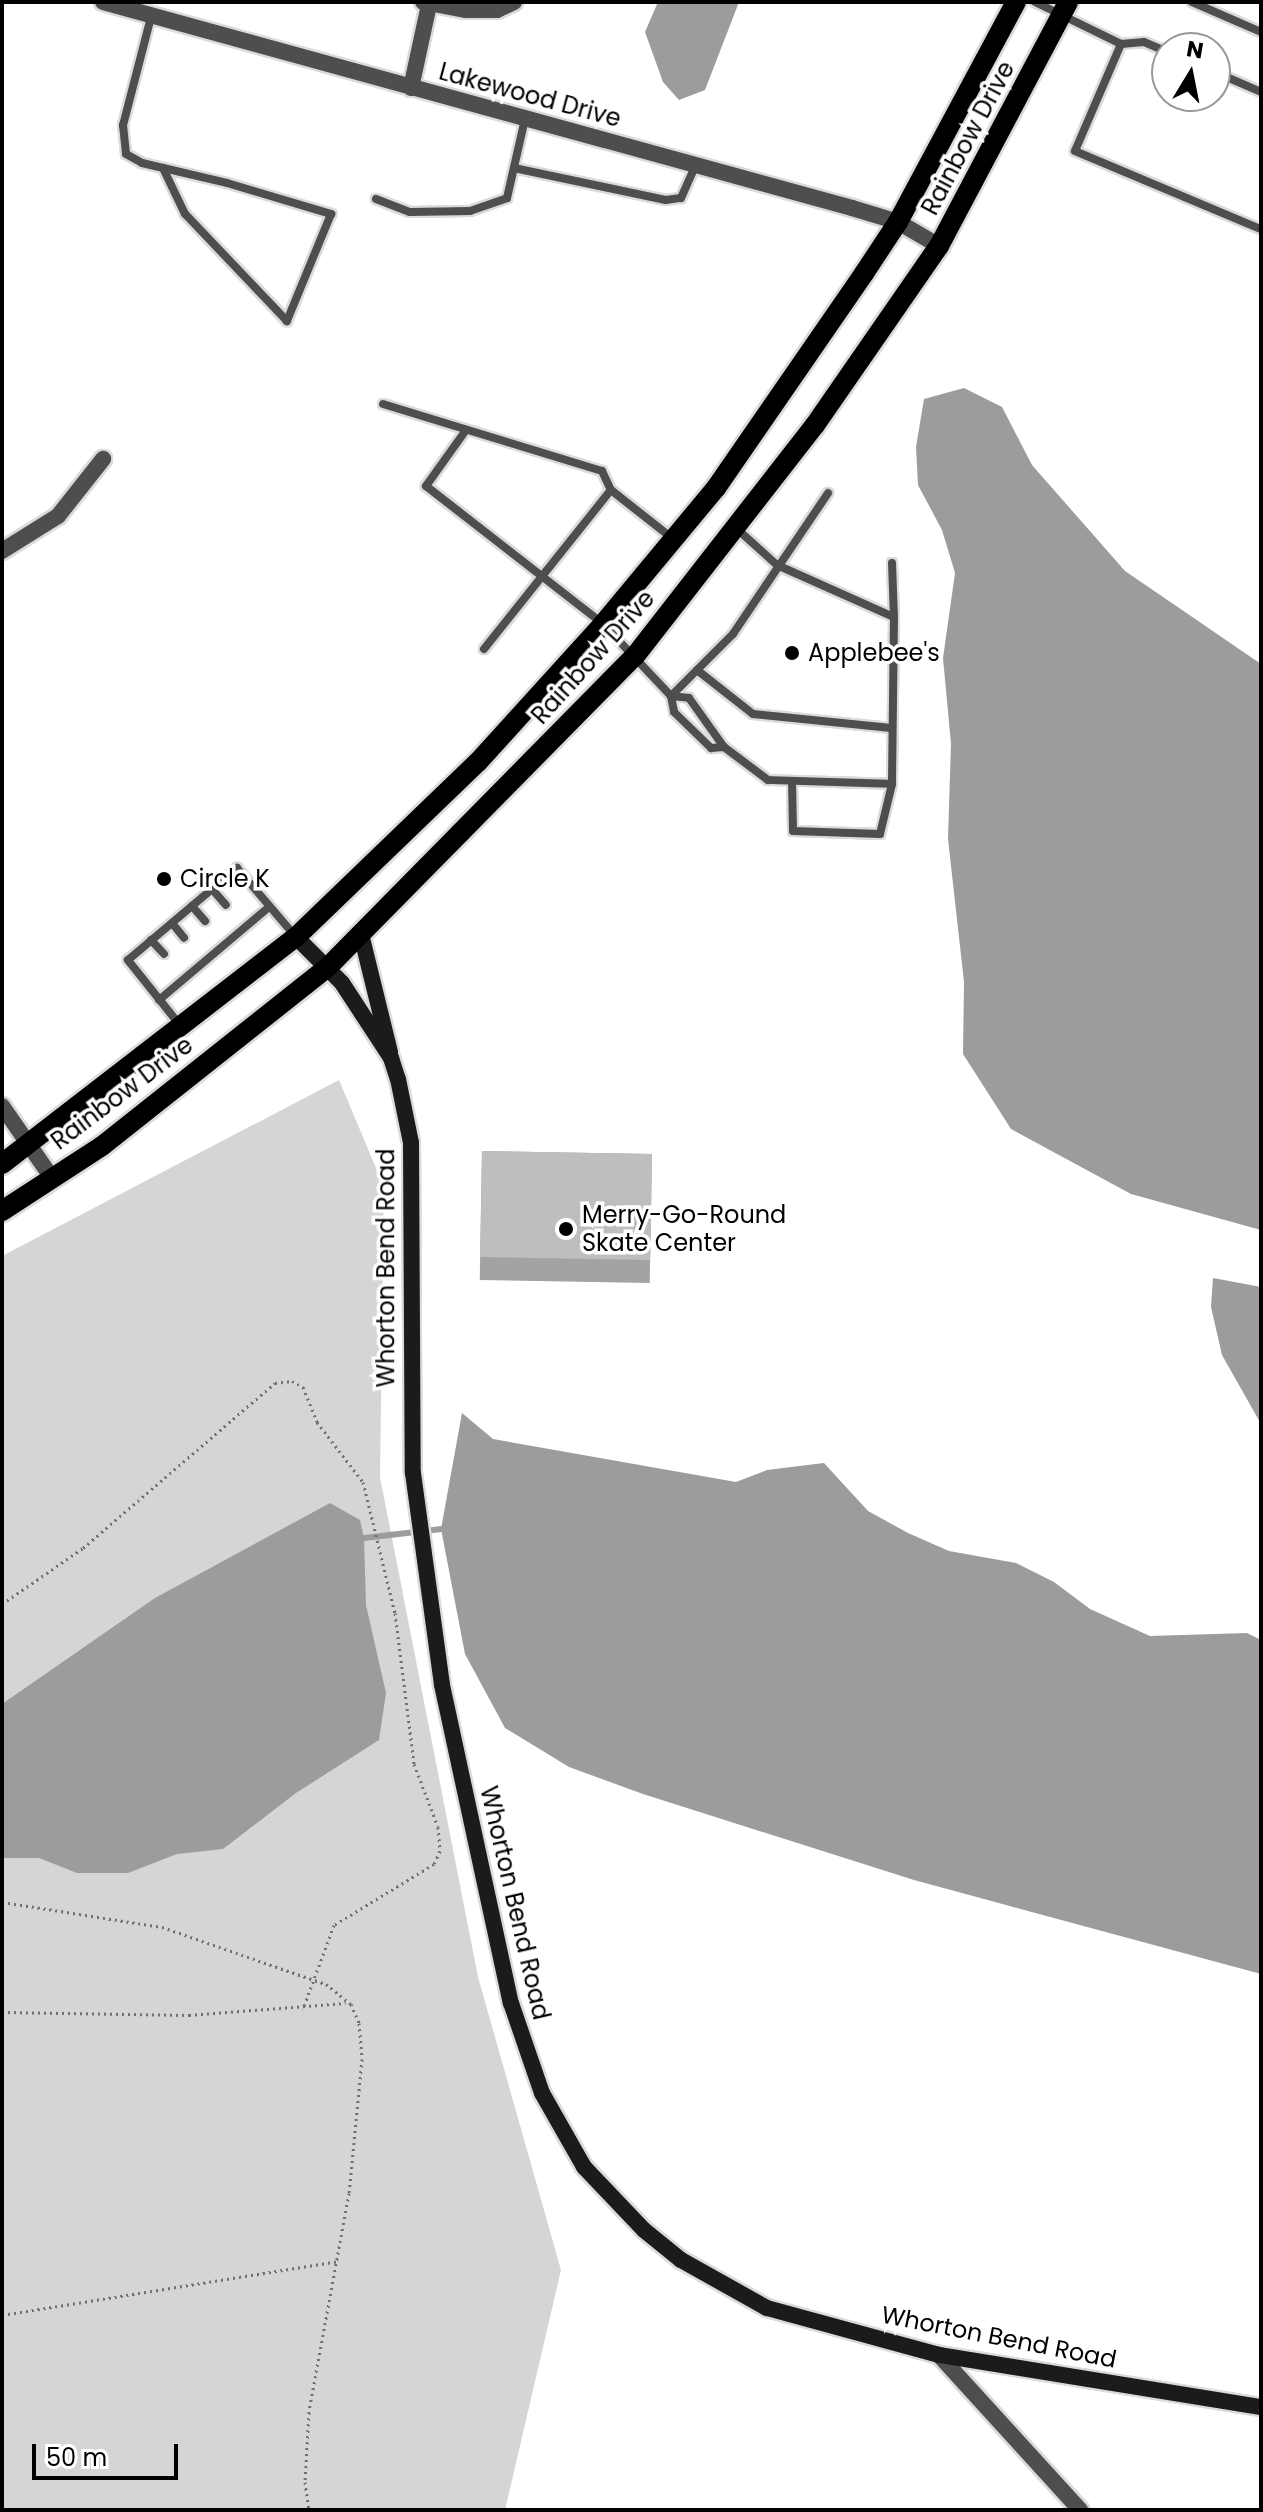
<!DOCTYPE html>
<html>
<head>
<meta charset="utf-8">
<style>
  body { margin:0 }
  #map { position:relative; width:1263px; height:2512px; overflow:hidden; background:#fff; font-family:Poppins,sans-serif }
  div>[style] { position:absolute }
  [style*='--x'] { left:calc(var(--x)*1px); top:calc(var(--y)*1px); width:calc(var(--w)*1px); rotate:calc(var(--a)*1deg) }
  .green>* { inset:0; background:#d5d5d5 }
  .water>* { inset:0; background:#9c9c9c }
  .stream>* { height:6px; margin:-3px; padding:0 3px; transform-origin:3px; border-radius:3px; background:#9c9c9c }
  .path>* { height:3px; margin-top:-1.5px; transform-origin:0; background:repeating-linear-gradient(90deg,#707070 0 2px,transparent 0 6px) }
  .roads { filter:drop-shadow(2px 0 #dbdbdb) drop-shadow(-2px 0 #dbdbdb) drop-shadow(0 2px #dbdbdb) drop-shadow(0 -2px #dbdbdb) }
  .lane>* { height:8px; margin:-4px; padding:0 4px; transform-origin:4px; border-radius:4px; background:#4e4e4e }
  .street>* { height:16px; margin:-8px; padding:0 8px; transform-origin:8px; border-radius:8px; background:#4e4e4e }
  .secondary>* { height:16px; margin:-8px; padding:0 8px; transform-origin:8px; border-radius:8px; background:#1b1b1b }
  .primary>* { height:20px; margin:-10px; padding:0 10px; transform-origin:10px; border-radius:10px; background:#000 }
  .wall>* { inset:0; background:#a3a3a3; transform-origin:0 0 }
  .building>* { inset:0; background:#bebebe; transform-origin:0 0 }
  .dots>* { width:22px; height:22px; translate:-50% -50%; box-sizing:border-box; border:4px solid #fff; border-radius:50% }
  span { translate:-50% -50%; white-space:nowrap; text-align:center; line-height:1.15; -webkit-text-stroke:7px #fff; paint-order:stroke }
  .street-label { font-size:24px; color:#000 }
  .poi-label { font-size:24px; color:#000 }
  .left { translate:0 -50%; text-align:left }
  .frame { position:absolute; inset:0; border:4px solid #000; pointer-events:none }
  .north { position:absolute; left:1151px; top:32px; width:80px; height:80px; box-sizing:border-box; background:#fff; border:2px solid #999; border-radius:50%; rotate:10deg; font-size:22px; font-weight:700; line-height:32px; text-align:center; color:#000 }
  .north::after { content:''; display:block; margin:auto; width:28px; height:36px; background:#000; clip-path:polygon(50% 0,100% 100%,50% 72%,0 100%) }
  .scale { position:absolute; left:32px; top:2444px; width:146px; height:36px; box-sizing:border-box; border:4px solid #000; border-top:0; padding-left:10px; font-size:24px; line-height:28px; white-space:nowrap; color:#000; -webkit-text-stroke:6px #fff; paint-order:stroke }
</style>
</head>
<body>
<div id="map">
  <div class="green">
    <i style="clip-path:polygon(339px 1080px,384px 1187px,380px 1477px,478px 1977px,561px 2270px,505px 2510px,2px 2510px,2px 1256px)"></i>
  </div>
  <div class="water">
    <i style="clip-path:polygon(658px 2px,739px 2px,705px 90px,679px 100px,663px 82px,645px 32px)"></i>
    <i style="clip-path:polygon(964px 388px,1002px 407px,1032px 465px,1125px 571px,1261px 664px,1261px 1230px,1131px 1194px,1011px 1129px,963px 1054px,964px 982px,948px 839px,951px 744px,943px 658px,955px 573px,942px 530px,918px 485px,916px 447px,924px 399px)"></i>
    <i style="clip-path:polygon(1213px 1278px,1261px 1287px,1261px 1424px,1222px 1355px,1211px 1307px)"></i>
    <i style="clip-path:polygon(462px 1413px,493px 1439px,736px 1482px,767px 1470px,824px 1463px,868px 1511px,908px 1533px,949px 1551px,1016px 1563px,1054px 1582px,1090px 1609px,1150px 1636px,1247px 1633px,1261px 1640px,1261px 1974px,914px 1880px,643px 1794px,569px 1767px,505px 1728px,465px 1654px,441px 1529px)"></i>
    <i style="clip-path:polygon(330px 1503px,360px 1520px,364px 1538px,366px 1605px,386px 1693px,379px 1740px,296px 1793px,223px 1849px,177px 1854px,128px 1873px,77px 1873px,39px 1858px,2px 1858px,2px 1704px,155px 1598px)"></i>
  </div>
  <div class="stream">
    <i style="--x:364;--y:1538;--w:78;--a:-6.7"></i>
  </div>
  <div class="path">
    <i style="--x:2;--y:1604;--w:98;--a:-34.7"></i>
    <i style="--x:83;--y:1548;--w:253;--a:-40.7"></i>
    <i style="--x:275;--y:1383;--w:17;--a:-7"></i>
    <i style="--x:292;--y:1381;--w:13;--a:29"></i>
    <i style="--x:303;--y:1387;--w:38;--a:68"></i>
    <i style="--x:317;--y:1422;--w:76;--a:52.5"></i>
    <i style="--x:363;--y:1482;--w:135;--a:76.3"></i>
    <i style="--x:395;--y:1613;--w:152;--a:82.8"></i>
    <i style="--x:414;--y:1764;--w:67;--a:69.1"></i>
    <i style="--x:438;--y:1827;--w:24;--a:85"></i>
    <i style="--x:440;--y:1851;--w:14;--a:115"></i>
    <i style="--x:434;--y:1864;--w:117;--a:148.6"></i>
    <i style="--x:334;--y:1925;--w:90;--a:110.3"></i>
    <i style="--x:2;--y:1902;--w:162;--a:8.9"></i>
    <i style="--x:162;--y:1927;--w:174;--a:19.2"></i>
    <i style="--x:326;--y:1984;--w:32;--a:39"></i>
    <i style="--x:351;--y:2004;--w:21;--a:67"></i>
    <i style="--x:359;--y:2023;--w:36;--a:85"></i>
    <i style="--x:362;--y:2059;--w:135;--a:95.5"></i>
    <i style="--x:349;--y:2193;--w:223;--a:100.4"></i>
    <i style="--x:309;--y:2412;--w:70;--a:93.3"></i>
    <i style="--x:305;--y:2482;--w:28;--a:82"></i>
    <i style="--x:2;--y:2012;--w:187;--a:0.9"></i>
    <i style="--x:189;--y:2015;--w:157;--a:-4.4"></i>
    <i style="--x:2;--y:2315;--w:340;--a:-9.1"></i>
  </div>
  <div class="roads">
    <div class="lane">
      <i style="--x:1035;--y:2;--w:96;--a:26"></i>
      <i style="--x:1121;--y:44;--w:23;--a:-5"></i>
      <i style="--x:1144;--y:42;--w:25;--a:23"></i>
      <i style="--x:1192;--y:2;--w:75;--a:23.5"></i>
      <i style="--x:151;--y:17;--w:112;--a:104.5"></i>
      <i style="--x:123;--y:125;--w:29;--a:84"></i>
      <i style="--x:126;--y:154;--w:18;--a:29"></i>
      <i style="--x:142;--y:163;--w:87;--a:13.2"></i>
      <i style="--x:227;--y:183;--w:109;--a:16.6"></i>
      <i style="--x:331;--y:214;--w:116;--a:112.4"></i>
      <i style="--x:287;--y:321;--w:148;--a:-133.6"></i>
      <i style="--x:185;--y:214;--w:51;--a:-115.6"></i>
      <i style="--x:1121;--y:44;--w:116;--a:113.3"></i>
      <i style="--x:1075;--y:151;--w:202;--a:22.8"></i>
      <i style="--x:1215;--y:72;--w:50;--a:23.5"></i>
      <i style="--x:514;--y:168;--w:155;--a:11.9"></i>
      <i style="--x:666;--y:200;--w:15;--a:-8"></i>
      <i style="--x:681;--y:198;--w:36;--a:-66"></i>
      <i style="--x:376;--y:199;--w:36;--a:21"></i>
      <i style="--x:410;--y:212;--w:60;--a:-1"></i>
      <i style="--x:470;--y:211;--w:39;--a:-19"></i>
      <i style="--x:507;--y:198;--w:81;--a:-77.2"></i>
      <i style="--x:383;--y:404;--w:229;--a:17"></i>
      <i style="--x:602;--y:471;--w:21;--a:65"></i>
      <i style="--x:466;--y:430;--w:69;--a:125.5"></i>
      <i style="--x:426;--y:486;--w:224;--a:37.9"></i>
      <i style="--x:603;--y:624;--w:99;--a:46.6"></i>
      <i style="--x:671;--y:696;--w:16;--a:79"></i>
      <i style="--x:674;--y:712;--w:52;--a:44.2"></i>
      <i style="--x:711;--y:748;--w:13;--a:-4"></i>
      <i style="--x:736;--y:528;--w:55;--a:42.1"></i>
      <i style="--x:777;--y:565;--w:128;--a:24"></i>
      <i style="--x:894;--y:617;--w:167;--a:90.7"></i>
      <i style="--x:892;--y:784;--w:51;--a:103.5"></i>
      <i style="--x:880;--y:834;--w:87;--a:-178"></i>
      <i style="--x:793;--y:831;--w:50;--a:-91.1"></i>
      <i style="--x:892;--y:563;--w:54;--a:87.9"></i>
      <i style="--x:484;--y:649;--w:203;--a:-51.4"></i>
      <i style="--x:611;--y:490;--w:79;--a:38.3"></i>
      <i style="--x:697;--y:670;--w:71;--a:38.2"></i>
      <i style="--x:753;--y:714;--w:139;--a:5.8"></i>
      <i style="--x:671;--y:696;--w:88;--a:-45"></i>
      <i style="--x:733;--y:634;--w:170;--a:-56"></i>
      <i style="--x:671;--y:696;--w:18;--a:6"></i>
      <i style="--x:689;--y:698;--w:60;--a:54.5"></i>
      <i style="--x:724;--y:747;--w:55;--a:36.9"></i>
      <i style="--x:768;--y:780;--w:124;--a:1.8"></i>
      <i style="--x:212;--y:889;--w:21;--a:49"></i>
      <i style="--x:192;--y:906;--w:20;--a:49"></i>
      <i style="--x:172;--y:923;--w:19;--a:51"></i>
      <i style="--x:151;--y:940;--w:19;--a:47"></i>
      <i style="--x:159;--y:1000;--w:144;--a:-40.2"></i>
      <i style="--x:179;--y:1024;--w:82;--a:-128.6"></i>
      <i style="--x:128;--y:960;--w:143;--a:-40.2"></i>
      <i style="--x:237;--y:868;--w:89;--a:49.5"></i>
    </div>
    <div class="street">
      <i style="--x:103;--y:2;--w:777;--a:15.38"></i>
      <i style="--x:852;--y:208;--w:48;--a:16.9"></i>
      <i style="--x:898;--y:222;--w:48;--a:30.3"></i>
      <i style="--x:423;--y:2;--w:44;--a:10.5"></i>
      <i style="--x:466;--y:10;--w:31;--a:0"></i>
      <i style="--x:497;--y:10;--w:19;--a:-25"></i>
      <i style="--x:411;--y:88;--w:85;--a:-77.8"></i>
      <i style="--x:2;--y:551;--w:66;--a:-32"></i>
      <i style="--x:58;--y:516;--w:73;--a:-51.7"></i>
      <i style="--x:2;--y:1106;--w:88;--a:55.2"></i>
      <i style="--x:939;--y:2355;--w:210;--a:47.7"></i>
    </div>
    <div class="secondary">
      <i style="--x:361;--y:934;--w:122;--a:76.2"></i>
      <i style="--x:296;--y:937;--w:65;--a:45"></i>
      <i style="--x:342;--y:983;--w:90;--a:56.8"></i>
      <i style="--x:391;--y:1058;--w:22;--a:72"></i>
      <i style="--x:398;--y:1079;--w:65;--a:78.5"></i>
      <i style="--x:411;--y:1143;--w:330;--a:89.7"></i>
      <i style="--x:413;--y:1473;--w:214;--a:82.2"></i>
      <i style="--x:442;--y:1685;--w:325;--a:77.8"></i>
      <i style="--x:511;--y:2003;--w:95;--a:71"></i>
      <i style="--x:542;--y:2093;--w:85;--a:60.4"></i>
      <i style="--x:584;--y:2167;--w:87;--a:46.4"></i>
      <i style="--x:644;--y:2230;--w:48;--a:39"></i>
      <i style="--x:681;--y:2260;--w:98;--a:29.2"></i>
      <i style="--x:767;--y:2308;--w:178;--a:15.3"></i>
      <i style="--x:939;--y:2355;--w:326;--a:9.2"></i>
    </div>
    <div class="primary">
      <i style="--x:2;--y:1164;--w:371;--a:-37.7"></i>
      <i style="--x:296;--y:937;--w:252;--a:-43.9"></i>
      <i style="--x:478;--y:762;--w:186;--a:-47.8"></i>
      <i style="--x:603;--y:624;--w:177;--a:-50.3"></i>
      <i style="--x:716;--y:488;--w:262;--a:-55.4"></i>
      <i style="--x:865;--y:272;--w:60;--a:-56.6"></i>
      <i style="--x:898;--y:222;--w:250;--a:-61.8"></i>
      <i style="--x:2;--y:1211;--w:119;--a:-33"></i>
      <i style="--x:102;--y:1146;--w:288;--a:-38.4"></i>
      <i style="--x:328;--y:967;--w:437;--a:-45.4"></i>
      <i style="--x:635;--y:656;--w:293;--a:-52.1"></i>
      <i style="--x:815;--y:425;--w:218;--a:-55.3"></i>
      <i style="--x:939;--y:246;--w:276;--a:-62.1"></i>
    </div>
  </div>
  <div class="wall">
    <i style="left:482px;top:1151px;width:170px;height:129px;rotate:1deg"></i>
  </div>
  <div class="building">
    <i style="left:482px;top:1151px;width:170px;height:106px;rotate:1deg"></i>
  </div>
  <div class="dots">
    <i style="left:792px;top:653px;background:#000"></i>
    <i style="left:164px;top:879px;background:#000"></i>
    <i style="left:566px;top:1229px;background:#000"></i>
  </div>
  <div class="street-label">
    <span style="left:530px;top:95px;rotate:15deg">Lakewood Drive</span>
    <span style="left:968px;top:138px;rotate:-62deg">Rainbow Drive</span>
    <span style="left:593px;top:657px;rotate:-48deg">Rainbow Drive</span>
    <span style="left:122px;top:1093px;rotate:-37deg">Rainbow Drive</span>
    <span style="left:386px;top:1268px;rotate:-90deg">Whorton Bend Road</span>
    <span style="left:515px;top:1903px;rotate:77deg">Whorton Bend Road</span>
    <span style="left:999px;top:2337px;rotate:11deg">Whorton Bend Road</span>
  </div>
  <div class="poi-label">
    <span class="left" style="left:808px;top:653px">Applebee's</span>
    <span class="left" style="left:180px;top:879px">Circle K</span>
    <span class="left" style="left:582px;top:1229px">Merry-Go-Round<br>Skate Center</span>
  </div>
  <div class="frame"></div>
  <div class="north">N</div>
  <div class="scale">50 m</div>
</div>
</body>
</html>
